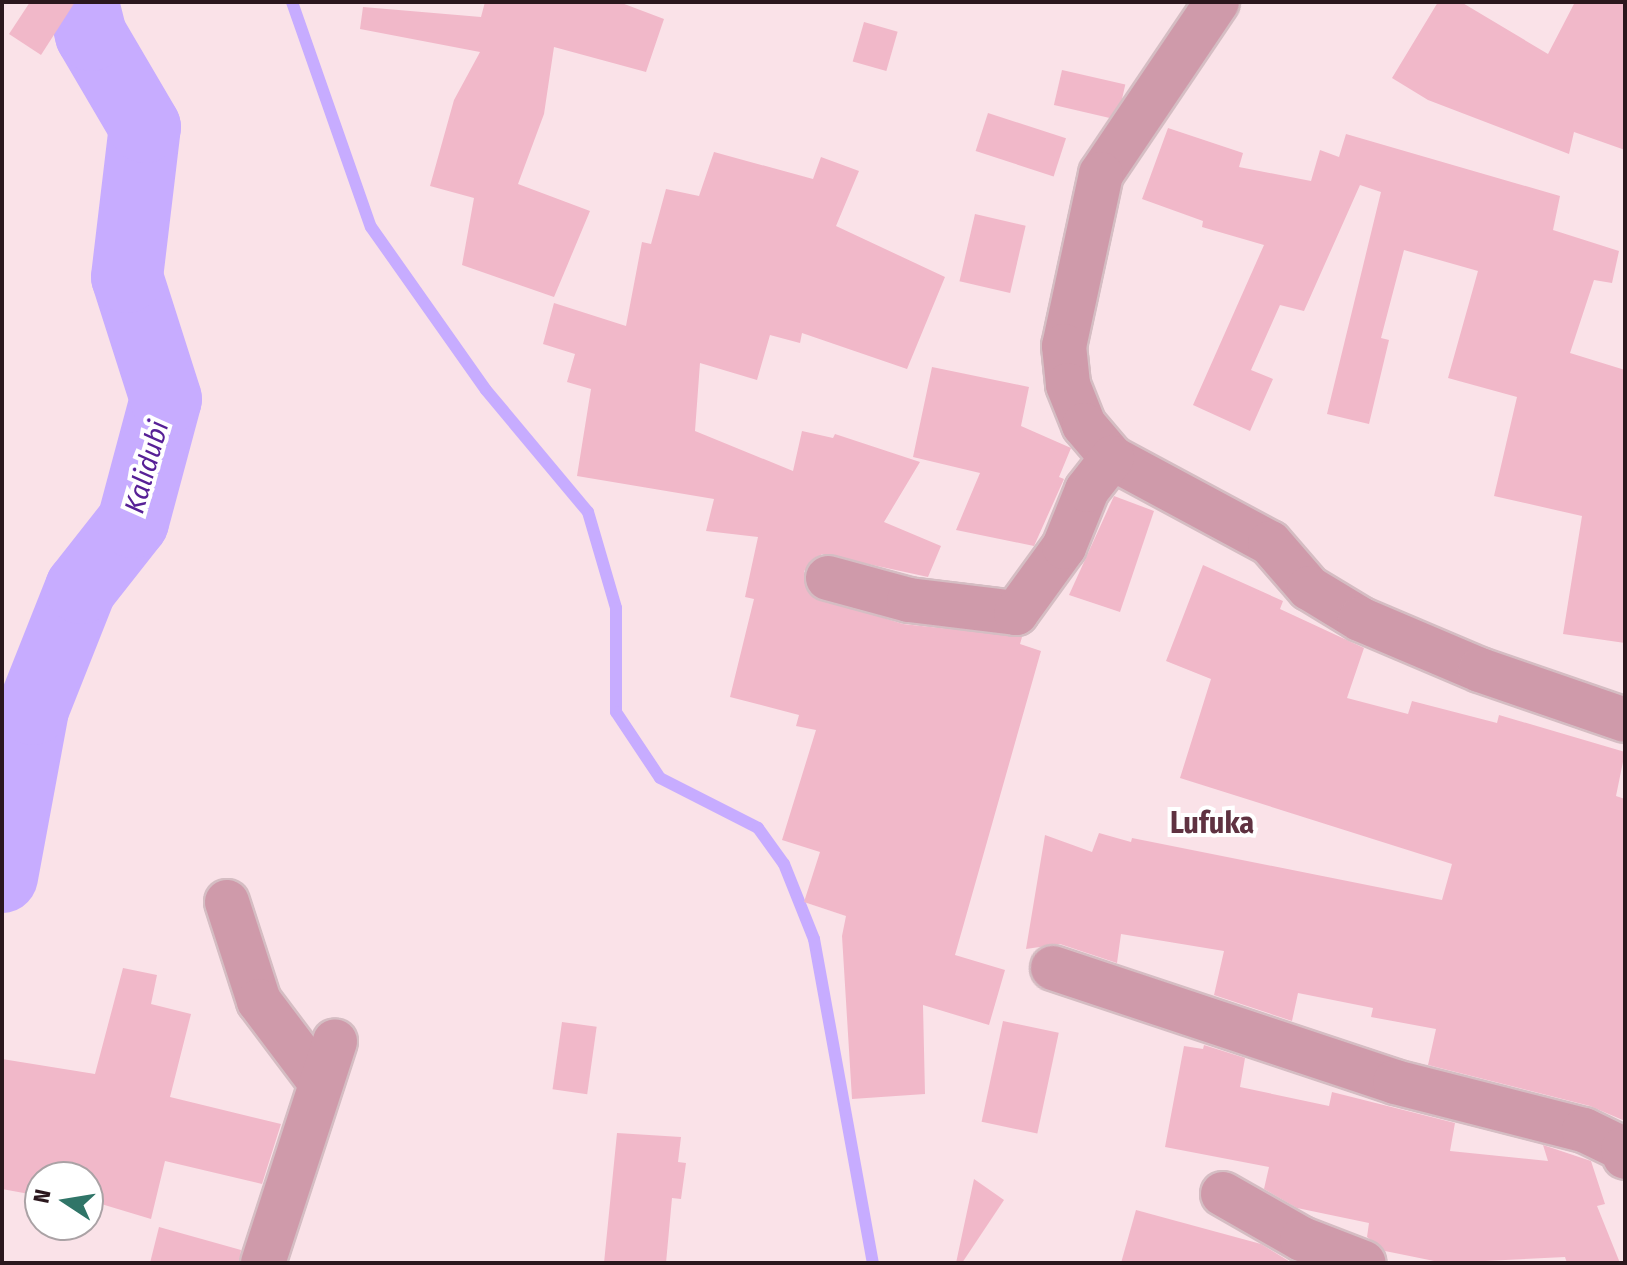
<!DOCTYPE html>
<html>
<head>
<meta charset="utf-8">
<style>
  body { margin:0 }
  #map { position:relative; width:1627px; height:1265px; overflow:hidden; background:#fae2e8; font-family:"Fira Sans Condensed",sans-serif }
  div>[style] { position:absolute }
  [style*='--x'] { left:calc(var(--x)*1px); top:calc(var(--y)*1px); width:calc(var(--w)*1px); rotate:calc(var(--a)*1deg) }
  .stream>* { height:12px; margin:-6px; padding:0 6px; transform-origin:6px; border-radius:6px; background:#c7acff }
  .river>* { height:72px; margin:-36px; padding:0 36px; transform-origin:36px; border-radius:36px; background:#c7acff }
  .building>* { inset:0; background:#f1b8c9; transform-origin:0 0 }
  .roads { filter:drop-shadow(2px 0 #d5bdc3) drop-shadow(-2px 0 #d5bdc3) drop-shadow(0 2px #d5bdc3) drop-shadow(0 -2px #d5bdc3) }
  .street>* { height:44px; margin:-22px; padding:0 22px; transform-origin:22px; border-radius:22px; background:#cf9aaa }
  span { translate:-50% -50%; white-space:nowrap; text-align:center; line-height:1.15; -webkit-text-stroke:8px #fff; paint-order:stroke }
  .water-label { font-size:28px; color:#572096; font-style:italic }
  .quarter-label { font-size:30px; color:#5f3241; font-weight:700 }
  .frame { position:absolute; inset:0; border:4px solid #2b171d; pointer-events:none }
  .north { position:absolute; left:24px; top:1161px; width:80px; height:80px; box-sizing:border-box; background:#fff; border:2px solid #aaa2a5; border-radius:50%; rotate:282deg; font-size:22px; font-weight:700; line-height:32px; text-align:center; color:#2b171d }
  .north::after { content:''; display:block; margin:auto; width:28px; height:36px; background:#307568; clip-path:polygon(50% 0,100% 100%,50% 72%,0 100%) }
</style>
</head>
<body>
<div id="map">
  <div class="stream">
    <i style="--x:292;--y:2;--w:238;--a:70.7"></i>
    <i style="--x:371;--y:227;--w:199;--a:54.8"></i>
    <i style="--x:486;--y:390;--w:159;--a:50.1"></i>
    <i style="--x:588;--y:512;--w:100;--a:73.7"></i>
    <i style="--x:616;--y:608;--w:104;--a:90"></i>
    <i style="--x:616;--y:712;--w:79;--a:56.3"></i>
    <i style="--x:660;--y:778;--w:110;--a:27"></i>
    <i style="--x:758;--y:828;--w:44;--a:54.2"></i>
    <i style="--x:784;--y:864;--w:81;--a:68.2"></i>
    <i style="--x:814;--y:939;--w:329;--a:79.7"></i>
  </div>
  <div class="river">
    <i style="--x:2;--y:877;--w:171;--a:-79.5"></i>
    <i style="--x:33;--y:709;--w:130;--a:-68.4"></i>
    <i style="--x:81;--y:588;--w:84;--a:-51.8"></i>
    <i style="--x:133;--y:522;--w:127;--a:-75"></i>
    <i style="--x:166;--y:399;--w:128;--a:-107.7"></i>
    <i style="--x:127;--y:277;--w:151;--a:-83.2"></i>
    <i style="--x:145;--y:127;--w:107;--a:-120.4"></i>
    <i style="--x:91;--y:35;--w:34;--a:-104"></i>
  </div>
  <div class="building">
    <i style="clip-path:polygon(30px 2px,75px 2px,41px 55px,9px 34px)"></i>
    <i style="clip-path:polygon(485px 2px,619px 2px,664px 19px,646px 72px,554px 47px,544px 114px,518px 184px,590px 211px,554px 297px,462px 265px,474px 198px,430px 186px,454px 100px,480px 52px,360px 29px,363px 7px,481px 17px)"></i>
    <i style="clip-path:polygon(1438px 2px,1461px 2px,1548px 54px,1575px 2px,1625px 2px,1625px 150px,1574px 132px,1569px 154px,1428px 100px,1392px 78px)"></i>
    <i style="left:864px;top:22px;width:35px;height:41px;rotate:16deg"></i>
    <i style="left:1062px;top:70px;width:65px;height:36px;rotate:13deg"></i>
    <i style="left:988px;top:113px;width:82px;height:40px;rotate:18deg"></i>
    <i style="clip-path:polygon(1168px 128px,1243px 153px,1239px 167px,1311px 181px,1320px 150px,1339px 157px,1346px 134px,1560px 196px,1553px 230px,1619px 251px,1612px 283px,1594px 280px,1570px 353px,1625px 370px,1625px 643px,1563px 634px,1582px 516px,1494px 496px,1517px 397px,1448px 378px,1478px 271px,1404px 250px,1381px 338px,1389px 340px,1369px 424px,1327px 414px,1381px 192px,1360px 185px,1304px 311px,1280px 305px,1251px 370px,1273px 379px,1250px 431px,1193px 405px,1264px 245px,1202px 227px,1203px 221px,1142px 199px)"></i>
    <i style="clip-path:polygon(714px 152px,813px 179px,821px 157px,859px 171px,836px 226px,945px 277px,907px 369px,802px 333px,800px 343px,770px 335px,757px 380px,700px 363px,695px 431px,793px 471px,802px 431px,833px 438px,835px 434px,920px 462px,884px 522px,941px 546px,928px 577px,822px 554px,804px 571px,810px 595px,903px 624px,1022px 637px,1020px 644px,1041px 651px,955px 955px,1005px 970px,989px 1025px,923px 1005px,925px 1094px,852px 1099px,842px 936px,846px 916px,804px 902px,820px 852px,782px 840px,816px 730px,796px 726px,799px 715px,730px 697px,754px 599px,745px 597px,758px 537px,706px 531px,714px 499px,577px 476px,591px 389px,567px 382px,575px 354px,543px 344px,554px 303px,626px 326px,642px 242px,651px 244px,666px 189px,699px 196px)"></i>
    <i style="left:975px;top:214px;width:52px;height:69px;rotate:13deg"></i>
    <i style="clip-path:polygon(932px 367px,1029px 387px,1021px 426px,1071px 448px,1059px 477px,1064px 479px,1034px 546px,956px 530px,980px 473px,913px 457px)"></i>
    <i style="clip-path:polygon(1114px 496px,1154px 511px,1120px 612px,1069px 595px)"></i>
    <i style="clip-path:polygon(1203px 565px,1283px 601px,1280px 609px,1364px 648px,1347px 698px,1408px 714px,1412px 701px,1497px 723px,1499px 715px,1625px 752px,1616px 796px,1625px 799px,1625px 1121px,1590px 1106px,1428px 1065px,1436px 1029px,1371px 1017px,1373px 1008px,1298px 993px,1292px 1021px,1214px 995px,1224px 951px,1121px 934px,1117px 963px,1060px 944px,1026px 949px,1045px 835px,1092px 852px,1099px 833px,1131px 842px,1132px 838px,1442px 900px,1452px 864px,1180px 778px,1211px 679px,1166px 661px)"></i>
    <i style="clip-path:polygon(123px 968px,157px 975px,151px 1004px,191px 1014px,170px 1097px,281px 1124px,262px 1184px,165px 1161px,151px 1219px,88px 1200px,88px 1177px,40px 1177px,40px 1196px,2px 1189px,2px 1059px,95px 1074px)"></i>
    <i style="left:1003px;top:1021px;width:57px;height:103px;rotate:12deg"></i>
    <i style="left:562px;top:1022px;width:35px;height:68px;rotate:8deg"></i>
    <i style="clip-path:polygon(1204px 1045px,1245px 1058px,1240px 1087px,1329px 1106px,1332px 1092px,1455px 1123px,1450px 1151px,1548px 1161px,1543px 1145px,1591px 1161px,1605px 1204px,1597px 1206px,1620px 1263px,1567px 1263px,1565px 1257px,1444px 1263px,1385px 1251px,1367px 1237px,1369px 1223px,1297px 1208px,1264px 1189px,1269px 1167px,1165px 1147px,1184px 1046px,1203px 1049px)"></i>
    <i style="clip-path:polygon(617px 1133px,681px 1137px,678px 1162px,686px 1163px,681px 1199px,672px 1198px,666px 1263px,604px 1263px)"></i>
    <i style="clip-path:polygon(974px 1179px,1004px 1200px,962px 1263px,956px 1263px)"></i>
    <i style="clip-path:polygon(1136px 1210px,1261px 1244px,1292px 1263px,1121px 1263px)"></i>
    <i style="clip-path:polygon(159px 1227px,241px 1250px,239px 1263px,150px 1263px)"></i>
  </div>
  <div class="roads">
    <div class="street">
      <i style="--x:1217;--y:2;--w:207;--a:124"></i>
      <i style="--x:1101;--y:174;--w:176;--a:102.1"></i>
      <i style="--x:1064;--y:346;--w:39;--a:84"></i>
      <i style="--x:1068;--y:385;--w:43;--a:68.2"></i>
      <i style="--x:1084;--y:425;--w:43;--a:49.7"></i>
      <i style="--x:1112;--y:458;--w:179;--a:28.3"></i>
      <i style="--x:1270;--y:543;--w:60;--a:49.1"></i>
      <i style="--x:1309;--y:588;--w:60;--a:31.3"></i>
      <i style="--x:1360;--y:619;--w:130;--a:23"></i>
      <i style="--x:1480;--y:670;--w:153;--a:19"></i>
      <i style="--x:828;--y:578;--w:84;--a:15.2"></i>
      <i style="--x:909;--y:600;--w:108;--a:6.9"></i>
      <i style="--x:1016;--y:613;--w:82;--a:-54"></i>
      <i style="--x:1064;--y:547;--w:61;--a:-68"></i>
      <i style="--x:1087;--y:490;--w:41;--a:-52"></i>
      <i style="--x:227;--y:902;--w:104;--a:72.1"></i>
      <i style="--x:259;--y:1001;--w:101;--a:53"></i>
      <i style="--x:1053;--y:968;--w:360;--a:18.4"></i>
      <i style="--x:1395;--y:1082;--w:195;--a:14.3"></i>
      <i style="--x:1584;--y:1130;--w:43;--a:26"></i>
      <i style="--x:1623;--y:1149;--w:8;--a:76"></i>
      <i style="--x:1223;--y:1194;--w:91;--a:29.7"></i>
      <i style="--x:1302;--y:1239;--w:66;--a:21.2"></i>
      <i style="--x:263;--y:1263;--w:233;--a:-72"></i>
    </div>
  </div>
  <div class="water-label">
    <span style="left:147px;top:467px;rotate:-74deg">Kalidubi</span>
  </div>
  <div class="quarter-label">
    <span style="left:1212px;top:823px">Lufuka</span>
  </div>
  <div class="frame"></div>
  <div class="north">N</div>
</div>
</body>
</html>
